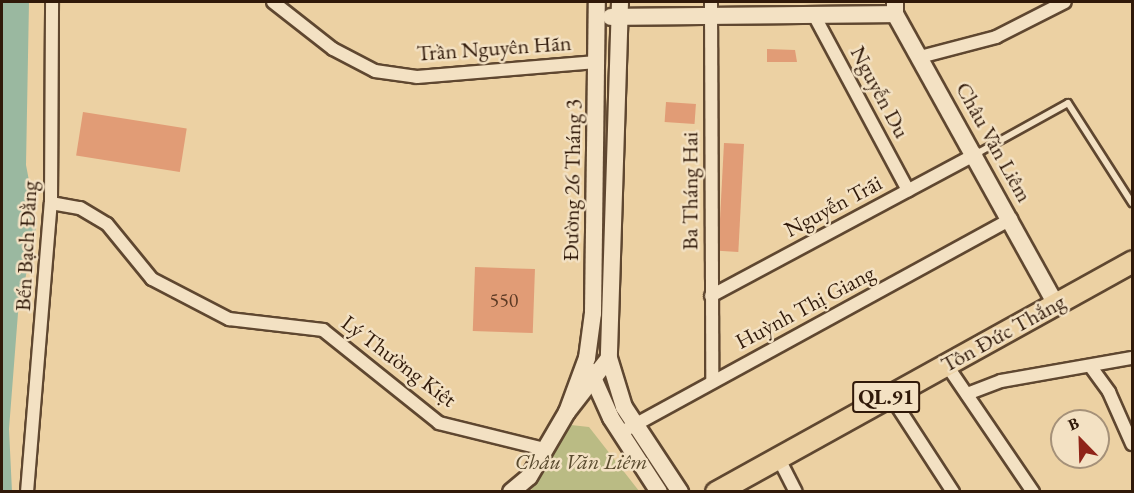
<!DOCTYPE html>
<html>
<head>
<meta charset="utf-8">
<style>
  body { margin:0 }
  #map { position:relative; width:1134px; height:493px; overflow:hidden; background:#ecd1a3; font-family:"EB Garamond",serif }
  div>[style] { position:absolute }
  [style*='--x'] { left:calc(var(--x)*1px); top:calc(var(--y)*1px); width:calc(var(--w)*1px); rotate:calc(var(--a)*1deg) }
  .green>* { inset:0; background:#babb84 }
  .water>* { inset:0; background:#9ab8a0 }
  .building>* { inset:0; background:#e19c76; transform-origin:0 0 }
  .roads { filter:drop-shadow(2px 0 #5f4730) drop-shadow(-2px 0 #5f4730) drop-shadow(0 2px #5f4730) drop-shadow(0 -2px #5f4730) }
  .lane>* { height:6px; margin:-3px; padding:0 3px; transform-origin:3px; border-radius:3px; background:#f3e1c3 }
  .street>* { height:12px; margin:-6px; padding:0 6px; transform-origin:6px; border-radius:6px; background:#f3e1c3 }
  .secondary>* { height:16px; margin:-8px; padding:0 8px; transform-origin:8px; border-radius:8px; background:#f3e1c3 }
  .highway>* { height:21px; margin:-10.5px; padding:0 10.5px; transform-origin:10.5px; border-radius:10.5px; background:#ecd1a3 }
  span { translate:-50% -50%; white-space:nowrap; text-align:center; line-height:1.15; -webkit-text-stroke:5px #f3e1c3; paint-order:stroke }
  .number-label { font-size:20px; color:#5c3a24 }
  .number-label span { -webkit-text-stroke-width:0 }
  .shield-label span { padding:2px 4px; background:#f3e1c3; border:2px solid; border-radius:4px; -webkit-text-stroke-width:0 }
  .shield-label { font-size:21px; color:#301909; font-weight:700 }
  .street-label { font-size:22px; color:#301909 }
  .park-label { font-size:22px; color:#594a2e; font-style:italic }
  .frame { position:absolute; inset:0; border:3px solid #301909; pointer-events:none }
  .north { position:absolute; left:1050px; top:409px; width:60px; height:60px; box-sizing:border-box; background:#f3e1c3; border:2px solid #a59179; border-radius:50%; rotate:337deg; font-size:16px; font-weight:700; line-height:24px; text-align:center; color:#301909 }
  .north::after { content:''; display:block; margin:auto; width:21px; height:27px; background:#8f2418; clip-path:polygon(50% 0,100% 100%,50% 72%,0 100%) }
</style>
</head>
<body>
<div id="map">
  <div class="green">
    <i style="clip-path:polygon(571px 425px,589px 427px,639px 491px,530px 492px)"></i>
  </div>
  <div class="water">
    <i style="clip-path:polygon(2px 2px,29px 2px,26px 165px,37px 223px,18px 313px,9px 429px,12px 492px,2px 491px)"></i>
  </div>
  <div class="building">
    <i style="clip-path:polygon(767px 49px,795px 50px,797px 62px,767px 62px)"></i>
    <i style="left:666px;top:102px;width:30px;height:20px;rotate:4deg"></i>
    <i style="left:83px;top:112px;width:105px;height:44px;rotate:9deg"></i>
    <i style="left:724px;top:143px;width:20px;height:108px;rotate:3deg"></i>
    <i style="left:475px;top:267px;width:60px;height:64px;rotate:2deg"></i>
  </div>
  <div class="roads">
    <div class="lane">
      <i style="--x:976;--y:154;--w:105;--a:-29"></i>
      <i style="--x:1068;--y:103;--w:119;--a:57.4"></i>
    </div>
    <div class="street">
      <i style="--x:273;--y:2;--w:76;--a:38.1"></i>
      <i style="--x:333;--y:49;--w:47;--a:27.6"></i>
      <i style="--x:375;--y:71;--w:42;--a:8.1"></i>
      <i style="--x:417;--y:77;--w:180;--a:-4.8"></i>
      <i style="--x:711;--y:2;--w:379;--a:89.8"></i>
      <i style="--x:814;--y:15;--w:199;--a:61.8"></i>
      <i style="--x:920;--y:57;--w:79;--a:-14.7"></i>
      <i style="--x:996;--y:37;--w:77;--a:-26.9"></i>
      <i style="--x:51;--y:203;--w:29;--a:10"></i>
      <i style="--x:80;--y:208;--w:31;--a:31"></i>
      <i style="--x:107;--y:224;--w:71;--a:50.7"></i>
      <i style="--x:152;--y:279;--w:87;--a:27.5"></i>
      <i style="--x:229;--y:319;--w:95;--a:6.7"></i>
      <i style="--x:323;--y:330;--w:149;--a:38.7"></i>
      <i style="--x:439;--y:423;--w:108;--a:13.9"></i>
      <i style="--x:711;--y:296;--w:301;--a:-28.2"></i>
      <i style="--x:946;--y:364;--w:155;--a:55.8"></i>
      <i style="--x:1091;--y:367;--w:31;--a:54"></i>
      <i style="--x:1109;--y:392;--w:57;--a:66.1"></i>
      <i style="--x:967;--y:394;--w:36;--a:-21"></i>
      <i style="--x:1001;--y:381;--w:133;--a:-10"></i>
      <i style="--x:890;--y:395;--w:116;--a:57"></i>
      <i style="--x:620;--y:433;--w:446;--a:-28.7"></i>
      <i style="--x:778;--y:457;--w:39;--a:63"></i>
      <i style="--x:27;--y:492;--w:290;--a:-85.3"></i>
      <i style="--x:51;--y:203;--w:201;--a:-89.7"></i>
    </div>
    <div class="secondary">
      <i style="--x:620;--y:2;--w:356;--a:91.8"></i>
      <i style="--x:609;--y:358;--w:51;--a:73"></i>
      <i style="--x:624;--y:407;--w:102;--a:56.6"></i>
      <i style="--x:895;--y:2;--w:12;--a:90"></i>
      <i style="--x:895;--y:14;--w:332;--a:61"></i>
      <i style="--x:611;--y:17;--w:284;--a:-0.6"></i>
      <i style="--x:590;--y:371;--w:51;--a:65.9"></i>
      <i style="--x:611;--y:418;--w:88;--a:57"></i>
      <i style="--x:567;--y:412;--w:58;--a:-69.7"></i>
      <i style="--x:587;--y:358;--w:45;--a:-82.4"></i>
      <i style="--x:593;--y:313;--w:311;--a:-89.3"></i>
      <i style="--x:511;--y:492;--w:23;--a:-40"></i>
      <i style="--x:529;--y:477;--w:75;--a:-59.7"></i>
      <i style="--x:567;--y:412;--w:68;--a:-52.1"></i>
    </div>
    <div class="highway">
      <i style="--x:716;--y:492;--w:476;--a:-29"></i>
    </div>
  </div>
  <div class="number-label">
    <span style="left:504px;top:300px">550</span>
  </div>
  <div class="shield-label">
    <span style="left:886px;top:397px">QL.91</span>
  </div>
  <div class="street-label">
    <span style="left:494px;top:48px;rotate:-4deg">Trần Nguyên Hãn</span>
    <span style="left:880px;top:92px;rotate:62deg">Nguyễn Du</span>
    <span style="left:994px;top:142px;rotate:61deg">Châu Văn Liêm</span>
    <span style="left:572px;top:180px;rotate:-89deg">Đường 26 Tháng 3</span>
    <span style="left:690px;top:191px;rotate:-90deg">Ba Tháng Hai</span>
    <span style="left:833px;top:206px;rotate:-28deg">Nguyễn Trãi</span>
    <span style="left:26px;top:246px;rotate:-87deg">Bến Bạch Đằng</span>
    <span style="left:805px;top:307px;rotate:-28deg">Huỳnh Thị Giang</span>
    <span style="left:1003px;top:333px;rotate:-29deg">Tôn Đức Thắng</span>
    <span style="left:399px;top:361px;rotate:37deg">Lý Thường Kiệt</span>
  </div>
  <div class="park-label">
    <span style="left:581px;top:462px">Châu Văn Liêm</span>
  </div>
  <div class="frame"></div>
  <div class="north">B</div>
</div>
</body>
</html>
